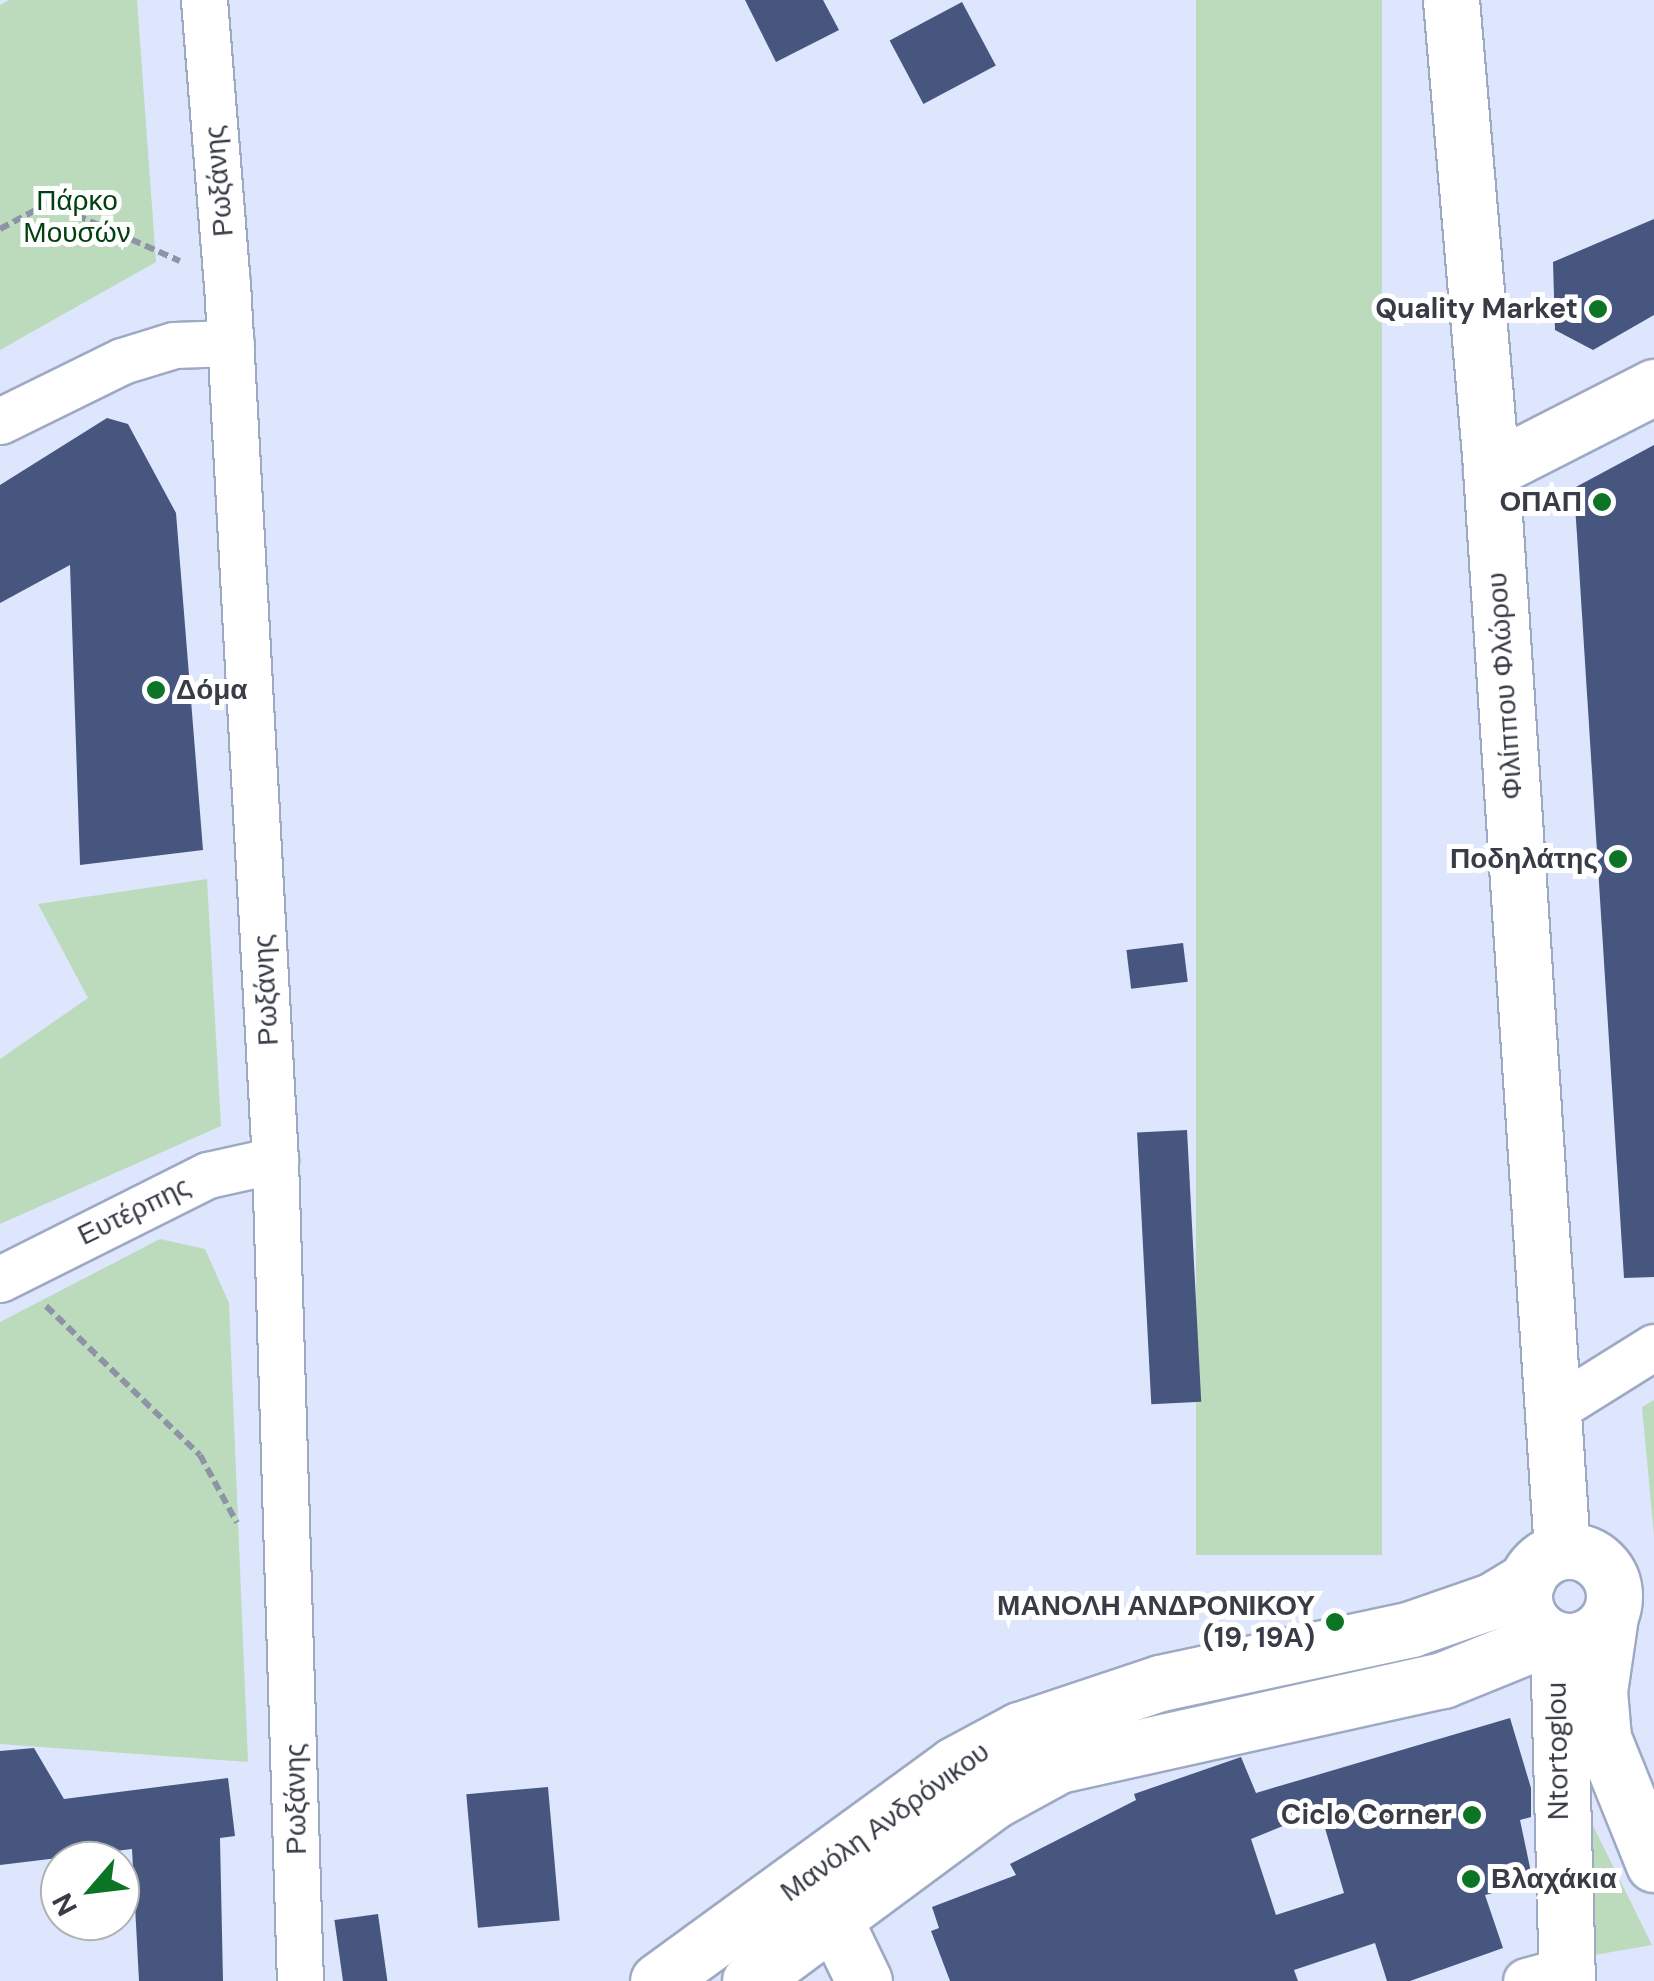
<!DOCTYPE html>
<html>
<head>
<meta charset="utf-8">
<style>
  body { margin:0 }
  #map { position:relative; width:1654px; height:1981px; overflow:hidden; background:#dde6fd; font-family:"DM Sans",sans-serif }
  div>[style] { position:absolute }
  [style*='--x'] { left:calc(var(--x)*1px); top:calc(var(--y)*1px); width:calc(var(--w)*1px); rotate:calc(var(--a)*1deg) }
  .green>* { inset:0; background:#bcdbbd; transform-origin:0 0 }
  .building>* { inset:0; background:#47567f; transform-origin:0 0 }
  .path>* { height:6px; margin-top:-3px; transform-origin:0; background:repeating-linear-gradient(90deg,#8e94a5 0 10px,transparent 0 15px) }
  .roads { filter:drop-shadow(2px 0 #9ea9c3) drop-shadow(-2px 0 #9ea9c3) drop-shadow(0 2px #9ea9c3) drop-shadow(0 -2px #9ea9c3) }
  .street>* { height:45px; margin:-22.5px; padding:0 22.5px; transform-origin:22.5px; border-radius:22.5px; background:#fff }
  .secondary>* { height:55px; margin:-27.5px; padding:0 27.5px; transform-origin:27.5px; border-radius:27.5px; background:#fff }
  .secondary>.ring { margin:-27.5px; padding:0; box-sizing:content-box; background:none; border:55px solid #fff; border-radius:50% }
  .dots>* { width:28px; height:28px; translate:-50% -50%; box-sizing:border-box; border:5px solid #fff; border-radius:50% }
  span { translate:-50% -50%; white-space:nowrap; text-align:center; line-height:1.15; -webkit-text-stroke:10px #fff; paint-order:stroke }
  .street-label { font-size:28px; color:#383c47 }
  .park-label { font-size:28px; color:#01410f }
  .poi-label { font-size:28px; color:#383c47; font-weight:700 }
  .right { translate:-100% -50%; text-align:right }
  .left { translate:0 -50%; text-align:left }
  .north { position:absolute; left:40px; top:1841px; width:100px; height:100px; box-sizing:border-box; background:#fff; border:2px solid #afb1b5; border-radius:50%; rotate:242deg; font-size:28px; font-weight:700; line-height:40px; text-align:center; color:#383c47 }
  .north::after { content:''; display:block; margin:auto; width:35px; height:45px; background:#0b7425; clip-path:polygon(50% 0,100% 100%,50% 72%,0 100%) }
</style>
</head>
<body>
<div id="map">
  <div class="green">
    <i style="clip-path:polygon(9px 0,137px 0,156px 262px,0 350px,0 5px)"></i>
    <i style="left:1196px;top:0;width:186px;height:1555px"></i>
    <i style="clip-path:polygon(207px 879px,221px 1126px,0 1224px,0 1059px,88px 998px,38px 904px)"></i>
    <i style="clip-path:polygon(160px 1239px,205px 1249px,229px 1303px,248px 1762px,0 1744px,0 1322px)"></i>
    <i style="clip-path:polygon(1654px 1400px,1654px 1536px,1642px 1407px)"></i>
    <i style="clip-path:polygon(1572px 1783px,1652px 1945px,1583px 1957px)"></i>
  </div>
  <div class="building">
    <i style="clip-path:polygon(745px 0,823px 0,839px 30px,776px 62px)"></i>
    <i style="left:962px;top:2px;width:72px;height:82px;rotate:62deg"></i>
    <i style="clip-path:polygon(1654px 219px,1654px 315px,1593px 350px,1555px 330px,1553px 262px)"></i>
    <i style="clip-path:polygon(107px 418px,128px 424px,176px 513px,203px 850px,80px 865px,70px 565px,0 603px,0 485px)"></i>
    <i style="clip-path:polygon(1654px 445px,1654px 1277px,1624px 1278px,1574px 488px)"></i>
    <i style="left:1183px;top:943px;width:39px;height:57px;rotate:83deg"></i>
    <i style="left:1187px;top:1130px;width:272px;height:50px;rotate:87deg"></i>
    <i style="clip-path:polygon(evenodd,1510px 1718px,1531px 1788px,1531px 1817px,1520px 1820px,1533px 1882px,1485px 1895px,1503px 1948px,1410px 1981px,1387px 1981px,1375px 1943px,1294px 1970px,1298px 1981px,950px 1981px,931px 1931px,939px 1928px,932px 1907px,1016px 1875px,1010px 1864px,1136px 1800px,1134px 1794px,1241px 1757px,1256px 1793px,1510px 1718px,1320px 1811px,1344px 1893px,1276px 1915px,1251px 1839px,1320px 1811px)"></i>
    <i style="clip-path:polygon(34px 1748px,64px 1799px,228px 1778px,235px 1836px,220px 1838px,223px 1981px,139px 1981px,132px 1849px,0 1865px,0 1751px)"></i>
    <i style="left:548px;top:1787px;width:134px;height:82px;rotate:85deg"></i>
    <i style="left:378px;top:1914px;width:68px;height:44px;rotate:82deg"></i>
  </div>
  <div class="path">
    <i style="--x:0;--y:229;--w:55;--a:-28"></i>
    <i style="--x:49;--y:203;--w:143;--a:23.9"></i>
    <i style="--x:46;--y:1306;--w:214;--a:44.1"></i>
    <i style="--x:200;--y:1455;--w:77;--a:61.4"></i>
  </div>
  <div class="roads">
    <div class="street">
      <i style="--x:204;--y:0;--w:284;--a:85.4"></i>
      <i style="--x:227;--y:283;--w:878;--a:86.87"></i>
      <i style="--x:275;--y:1160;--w:821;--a:88.26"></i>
      <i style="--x:0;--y:421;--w:136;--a:-26.2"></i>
      <i style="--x:122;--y:361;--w:54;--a:-17.1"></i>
      <i style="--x:174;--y:345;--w:57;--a:-2"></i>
      <i style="--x:0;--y:1279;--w:233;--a:-26.6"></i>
      <i style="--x:208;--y:1175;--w:69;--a:-12.6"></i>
      <i style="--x:1553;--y:1410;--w:119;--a:-32"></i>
      <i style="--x:1526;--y:1981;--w:41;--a:-15.4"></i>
    </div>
    <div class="secondary">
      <i style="--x:1451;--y:0;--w:472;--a:85.1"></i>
      <i style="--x:1491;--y:470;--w:1083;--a:86.24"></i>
      <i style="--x:1491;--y:470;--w:183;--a:-27"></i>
      <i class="ring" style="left:1524px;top:1551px;width:35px;height:35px"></i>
      <i style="--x:1610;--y:1616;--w:76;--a:98.3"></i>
      <i style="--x:1599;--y:1691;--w:47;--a:85.1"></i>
      <i style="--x:1603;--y:1738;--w:136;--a:68"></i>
      <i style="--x:1558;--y:1640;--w:341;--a:88.5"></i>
      <i style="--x:820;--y:1890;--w:101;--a:64.2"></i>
      <i style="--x:658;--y:1981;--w:366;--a:-36.1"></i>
      <i style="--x:954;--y:1765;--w:74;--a:-28.3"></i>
      <i style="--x:1019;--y:1730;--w:149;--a:-18.4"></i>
      <i style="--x:1160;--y:1683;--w:257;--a:-12.1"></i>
      <i style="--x:1411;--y:1629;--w:86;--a:-19.1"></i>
      <i style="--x:1492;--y:1601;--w:42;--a:-31.4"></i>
      <i style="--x:750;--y:1981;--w:305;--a:-36.5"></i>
      <i style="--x:995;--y:1800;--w:73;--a:-28.7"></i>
      <i style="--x:1059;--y:1765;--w:393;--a:-12.5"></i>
      <i style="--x:1443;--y:1680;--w:114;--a:-22.1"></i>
    </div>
  </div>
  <div class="dots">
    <i style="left:1598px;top:309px;background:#0b7425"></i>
    <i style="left:1602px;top:502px;background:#0b7425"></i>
    <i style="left:156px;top:690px;background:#0b7425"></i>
    <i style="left:1618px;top:859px;background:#0b7425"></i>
    <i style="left:1335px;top:1622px;background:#0b7425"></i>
    <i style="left:1472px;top:1815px;background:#0b7425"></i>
    <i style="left:1471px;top:1879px;background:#0b7425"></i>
  </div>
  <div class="street-label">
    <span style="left:219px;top:181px;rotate:-95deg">Ρωξάνης</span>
    <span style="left:1505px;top:686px;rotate:-94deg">Φιλίππου Φλώρου</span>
    <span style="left:266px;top:990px;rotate:-93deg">Ρωξάνης</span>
    <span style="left:134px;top:1211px;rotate:-26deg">Ευτέρπης</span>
    <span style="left:1558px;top:1751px;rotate:-91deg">Ntortoglou</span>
    <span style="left:296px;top:1799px;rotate:-91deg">Ρωξάνης</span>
    <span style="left:885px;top:1822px;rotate:-36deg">Μανόλη Ανδρόνικου</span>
  </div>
  <div class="park-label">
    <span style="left:77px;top:217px">Πάρκο<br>Μουσών</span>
  </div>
  <div class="poi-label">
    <span class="right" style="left:1578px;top:309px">Quality Market</span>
    <span class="right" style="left:1582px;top:502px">ΟΠΑΠ</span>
    <span class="left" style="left:176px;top:690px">Δόμα</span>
    <span class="right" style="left:1598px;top:859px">Ποδηλάτης</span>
    <span class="right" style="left:1315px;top:1622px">ΜΑΝΟΛΗ ΑΝΔΡΟΝΙΚΟΥ<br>(19, 19Α)</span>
    <span class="right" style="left:1452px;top:1815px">Ciclo Corner</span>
    <span class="left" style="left:1491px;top:1879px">Βλαχάκια</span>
  </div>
  <div class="north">N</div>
</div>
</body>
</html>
